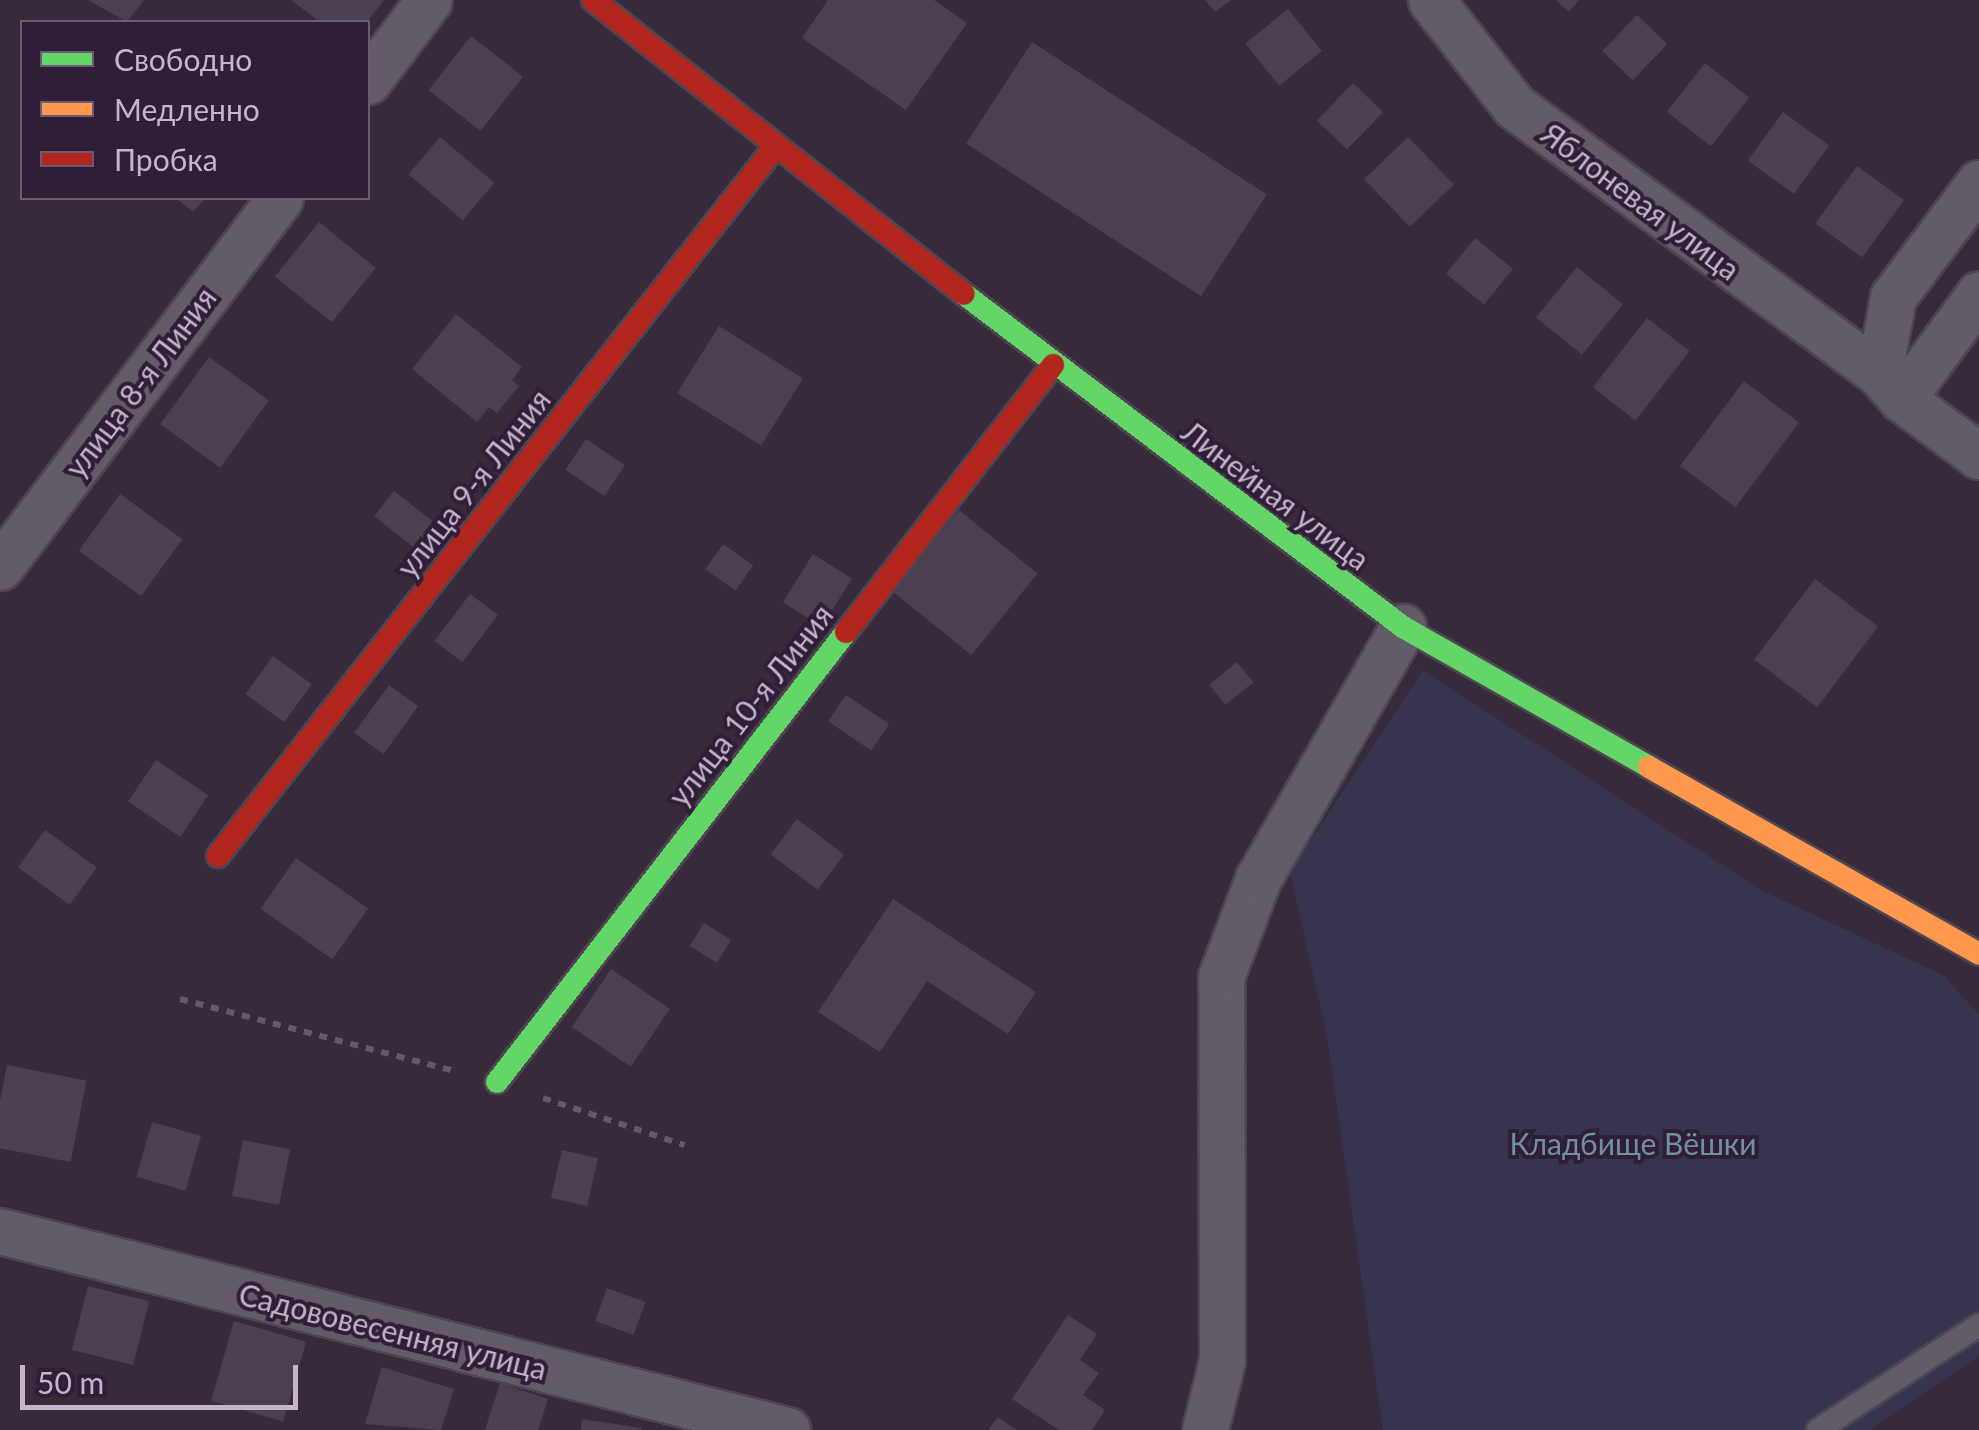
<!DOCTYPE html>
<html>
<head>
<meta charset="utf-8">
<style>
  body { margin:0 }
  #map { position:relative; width:1979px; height:1430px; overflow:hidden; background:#362a3b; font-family:Lato,sans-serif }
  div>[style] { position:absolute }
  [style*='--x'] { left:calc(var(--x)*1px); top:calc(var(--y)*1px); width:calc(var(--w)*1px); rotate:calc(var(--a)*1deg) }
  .green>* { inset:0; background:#37344f }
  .building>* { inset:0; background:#4b4050; transform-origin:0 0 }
  .path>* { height:6px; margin-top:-3px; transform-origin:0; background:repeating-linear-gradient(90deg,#635a68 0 8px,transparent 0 16px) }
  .roads { filter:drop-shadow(2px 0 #4e4552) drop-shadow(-2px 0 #4e4552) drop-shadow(0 2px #4e4552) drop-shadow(0 -2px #4e4552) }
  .lane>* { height:22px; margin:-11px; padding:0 11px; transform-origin:11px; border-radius:11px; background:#645b68 }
  .street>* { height:45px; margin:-22.5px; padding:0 22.5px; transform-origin:22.5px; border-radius:22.5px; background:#645b68 }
  .fast>* { height:22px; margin:-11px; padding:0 11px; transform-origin:11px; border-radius:11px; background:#63d668 }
  .slow>* { height:22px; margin:-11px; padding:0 11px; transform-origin:11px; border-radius:11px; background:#ff974d }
  .jam>* { height:22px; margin:-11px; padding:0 11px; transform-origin:11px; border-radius:11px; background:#b3261e }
  span { translate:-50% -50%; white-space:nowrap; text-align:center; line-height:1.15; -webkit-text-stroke:8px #301d37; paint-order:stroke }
  .street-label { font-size:30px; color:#c6b4cc }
  .park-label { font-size:30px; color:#7191a3 }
  .legend { position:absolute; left:20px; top:20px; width:350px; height:180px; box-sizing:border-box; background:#301d37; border:2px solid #6c5973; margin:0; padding:12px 18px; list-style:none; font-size:30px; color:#c6b4cc }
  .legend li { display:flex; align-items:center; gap:20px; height:50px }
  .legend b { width:50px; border:2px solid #6c5973 }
  .scale { position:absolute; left:20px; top:1365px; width:278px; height:45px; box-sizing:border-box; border:5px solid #c6b4cc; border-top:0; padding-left:12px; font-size:30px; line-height:35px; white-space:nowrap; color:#c6b4cc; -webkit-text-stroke:8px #301d37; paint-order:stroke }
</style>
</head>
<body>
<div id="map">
  <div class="green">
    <i style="clip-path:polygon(1423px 670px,1759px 889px,1943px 975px,1979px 1014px,1979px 1356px,1870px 1430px,1383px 1430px,1327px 1036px,1290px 872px)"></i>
  </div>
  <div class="building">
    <i style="clip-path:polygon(88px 0,144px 0,127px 22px)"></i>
    <i style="clip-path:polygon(291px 0,384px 0,367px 22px,320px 22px)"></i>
    <i style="clip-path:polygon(828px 0,934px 0,967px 23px,906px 110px,802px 38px)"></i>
    <i style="clip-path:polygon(1205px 0,1231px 0,1215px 12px)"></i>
    <i style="clip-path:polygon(1556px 0,1579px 0,1569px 12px)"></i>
    <i style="left:1288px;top:9px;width:54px;height:55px;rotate:51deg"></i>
    <i style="left:1637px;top:15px;width:42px;height:50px;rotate:44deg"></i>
    <i style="left:471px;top:36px;width:66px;height:69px;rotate:38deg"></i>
    <i style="left:1032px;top:42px;width:280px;height:121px;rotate:33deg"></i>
    <i style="left:1705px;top:63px;width:56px;height:62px;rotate:38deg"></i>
    <i style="left:1353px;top:83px;width:42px;height:52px;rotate:44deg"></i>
    <i style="left:1783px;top:112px;width:57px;height:60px;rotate:36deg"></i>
    <i style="left:440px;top:137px;width:71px;height:49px;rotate:40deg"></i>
    <i style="left:1408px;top:137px;width:66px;height:61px;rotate:46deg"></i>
    <i style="left:1857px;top:166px;width:58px;height:71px;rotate:36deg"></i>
    <i style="clip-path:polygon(176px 198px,206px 198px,193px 212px)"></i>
    <i style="left:319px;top:222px;width:73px;height:70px;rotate:39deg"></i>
    <i style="left:1475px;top:238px;width:49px;height:46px;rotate:39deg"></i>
    <i style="left:1577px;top:267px;width:59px;height:65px;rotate:39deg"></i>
    <i style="clip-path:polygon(456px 314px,522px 367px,512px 380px,519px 386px,497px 413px,489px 407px,477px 422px,412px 369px)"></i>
    <i style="left:1647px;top:318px;width:54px;height:88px;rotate:38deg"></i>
    <i style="left:719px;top:326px;width:99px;height:79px;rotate:32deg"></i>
    <i style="left:209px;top:357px;width:74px;height:83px;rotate:36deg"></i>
    <i style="left:1744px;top:381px;width:69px;height:106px;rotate:37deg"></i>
    <i style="left:586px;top:439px;width:47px;height:37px;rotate:34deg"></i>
    <i style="left:394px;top:491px;width:62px;height:32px;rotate:38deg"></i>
    <i style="left:120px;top:494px;width:77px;height:70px;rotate:36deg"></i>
    <i style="left:959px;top:510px;width:101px;height:105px;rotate:39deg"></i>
    <i style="left:723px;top:544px;width:37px;height:31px;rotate:35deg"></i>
    <i style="left:813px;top:554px;width:46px;height:57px;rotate:32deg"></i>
    <i style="left:1815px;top:579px;width:79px;height:101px;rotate:37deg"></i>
    <i style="left:470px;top:594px;width:35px;height:59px;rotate:37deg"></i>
    <i style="left:273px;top:656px;width:48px;height:47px;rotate:36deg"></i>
    <i style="left:1237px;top:662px;width:26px;height:36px;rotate:51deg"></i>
    <i style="left:389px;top:685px;width:36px;height:59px;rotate:36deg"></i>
    <i style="left:846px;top:695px;width:52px;height:32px;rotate:34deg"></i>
    <i style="left:156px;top:760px;width:63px;height:50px;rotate:34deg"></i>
    <i style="left:797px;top:819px;width:59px;height:44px;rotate:37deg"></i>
    <i style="left:45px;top:830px;width:64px;height:46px;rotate:36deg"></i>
    <i style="left:296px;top:858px;width:88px;height:62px;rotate:35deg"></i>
    <i style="clip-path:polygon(893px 899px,1036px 992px,1008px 1034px,927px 981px,880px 1052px,818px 1012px)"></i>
    <i style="left:704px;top:923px;width:32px;height:27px;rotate:32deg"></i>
    <i style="left:611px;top:969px;width:71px;height:70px;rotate:34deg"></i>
    <i style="left:7px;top:1065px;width:81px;height:83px;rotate:11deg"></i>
    <i style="left:152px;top:1122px;width:51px;height:57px;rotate:16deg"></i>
    <i style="left:243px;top:1140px;width:48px;height:57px;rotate:11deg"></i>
    <i style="left:562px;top:1150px;width:37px;height:49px;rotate:13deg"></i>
    <i style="left:88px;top:1286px;width:63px;height:66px;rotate:14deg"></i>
    <i style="left:607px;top:1288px;width:41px;height:35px;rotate:20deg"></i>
    <i style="clip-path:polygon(1068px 1315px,1097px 1334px,1080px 1360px,1099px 1373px,1083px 1395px,1105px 1410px,1092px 1430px,1059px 1430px,1012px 1399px)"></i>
    <i style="left:234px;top:1321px;width:75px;height:83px;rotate:16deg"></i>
    <i style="clip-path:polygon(382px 1367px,454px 1389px,441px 1430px,365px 1424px)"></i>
    <i style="clip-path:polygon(500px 1383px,548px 1399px,538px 1430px,485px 1430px)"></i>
    <i style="clip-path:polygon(998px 1417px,1016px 1430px,988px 1430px)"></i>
    <i style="clip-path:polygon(582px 1419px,642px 1428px,641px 1430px,581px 1430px)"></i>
  </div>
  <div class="path">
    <i style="--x:180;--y:999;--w:284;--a:14.7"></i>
    <i style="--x:543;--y:1098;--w:149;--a:18.4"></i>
  </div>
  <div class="roads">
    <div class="lane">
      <i style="--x:1818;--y:1430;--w:192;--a:-33.1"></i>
    </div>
    <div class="street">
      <i style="--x:1431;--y:0;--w:135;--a:51.9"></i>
      <i style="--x:1514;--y:106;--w:452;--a:36.2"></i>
      <i style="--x:368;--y:81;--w:101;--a:-53"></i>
      <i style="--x:1979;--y:183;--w:143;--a:127"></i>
      <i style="--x:1893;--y:297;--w:77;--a:100.4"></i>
      <i style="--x:1879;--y:373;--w:35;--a:49"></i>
      <i style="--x:1902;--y:399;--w:96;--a:36.5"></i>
      <i style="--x:1902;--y:399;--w:130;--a:-53.7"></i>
      <i style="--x:0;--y:567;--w:463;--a:-52.8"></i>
      <i style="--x:0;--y:1231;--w:812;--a:14.19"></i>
      <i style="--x:1205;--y:1430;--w:72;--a:-76.3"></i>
      <i style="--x:1222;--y:1360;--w:383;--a:-90.1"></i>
      <i style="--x:1221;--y:977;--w:105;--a:-69.3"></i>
      <i style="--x:1258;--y:879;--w:291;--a:-60.1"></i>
    </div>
    <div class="fast">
      <i style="--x:964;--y:294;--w:551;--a:37.18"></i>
      <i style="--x:1403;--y:627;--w:283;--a:29.6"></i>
      <i style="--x:497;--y:1082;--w:569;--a:-52.2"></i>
    </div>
    <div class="slow">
      <i style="--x:1649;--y:767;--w:379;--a:29.5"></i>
    </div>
    <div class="jam">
      <i style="--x:593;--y:0;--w:473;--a:38.4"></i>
      <i style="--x:846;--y:632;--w:338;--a:-52.2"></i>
      <i style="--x:218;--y:856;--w:902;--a:-51.85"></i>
    </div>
  </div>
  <div class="street-label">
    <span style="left:1641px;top:201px;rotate:37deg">Яблоневая улица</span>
    <span style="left:140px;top:382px;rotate:-53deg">улица 8-я Линия</span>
    <span style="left:473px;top:483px;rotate:-52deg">улица 9-я Линия</span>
    <span style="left:1276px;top:495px;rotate:37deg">Линейная улица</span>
    <span style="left:750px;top:705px;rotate:-52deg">улица 10-я Линия</span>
    <span style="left:393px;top:1331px;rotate:14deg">Садововесенняя улица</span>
  </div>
  <div class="park-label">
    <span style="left:1633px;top:1143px">Кладбище Вёшки</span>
  </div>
  <ul class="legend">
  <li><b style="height:12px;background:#63d668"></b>Свободно</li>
  <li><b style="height:12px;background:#ff974d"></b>Медленно</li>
  <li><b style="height:12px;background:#b3261e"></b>Пробка</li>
  </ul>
  <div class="scale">50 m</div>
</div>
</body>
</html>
